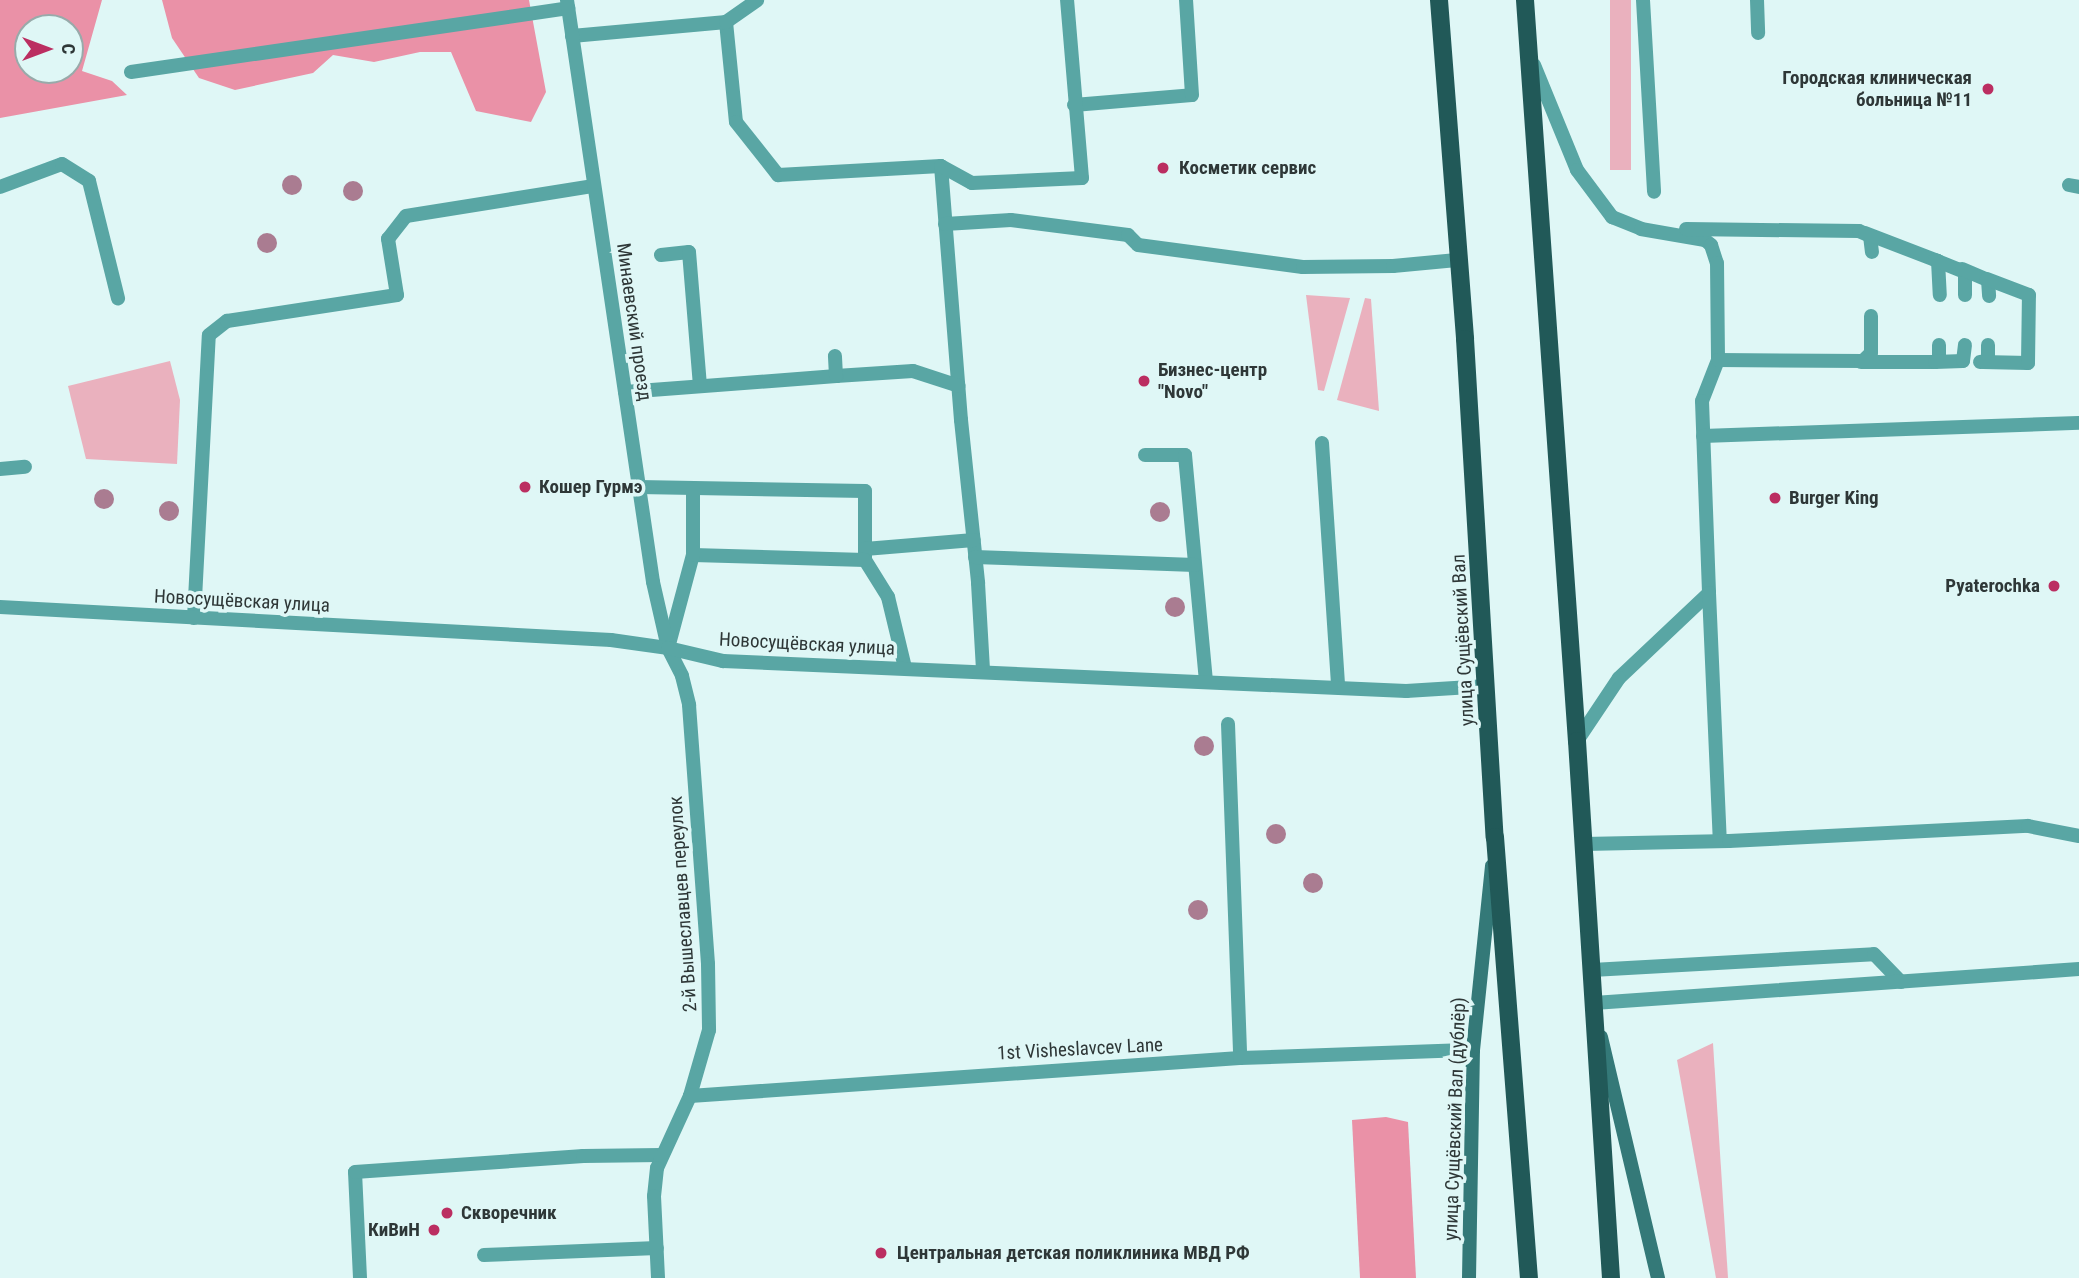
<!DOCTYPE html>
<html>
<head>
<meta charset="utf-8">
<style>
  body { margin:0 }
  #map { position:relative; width:2079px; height:1278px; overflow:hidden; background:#dff7f6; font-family:"Roboto Condensed",sans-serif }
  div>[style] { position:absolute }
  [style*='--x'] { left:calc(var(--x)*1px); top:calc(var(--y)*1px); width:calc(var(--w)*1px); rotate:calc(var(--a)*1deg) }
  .green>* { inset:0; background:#eab1be; transform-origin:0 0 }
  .forest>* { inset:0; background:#ea91a7 }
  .service>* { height:14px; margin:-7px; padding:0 7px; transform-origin:7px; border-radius:7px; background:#59a6a4 }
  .minor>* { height:14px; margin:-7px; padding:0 7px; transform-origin:7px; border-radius:7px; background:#59a6a4 }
  .secondary>* { height:14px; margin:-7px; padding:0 7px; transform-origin:7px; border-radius:7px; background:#347978 }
  .primary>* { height:18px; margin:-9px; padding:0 9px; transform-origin:9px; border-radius:9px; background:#215958 }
  .trees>* { width:20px; height:20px; margin:-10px; border-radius:50%; background:#aa7c91 }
  .dots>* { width:19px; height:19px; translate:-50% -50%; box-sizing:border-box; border:4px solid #dff7f6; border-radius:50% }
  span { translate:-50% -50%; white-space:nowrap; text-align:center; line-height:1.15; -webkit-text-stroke:7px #dff7f6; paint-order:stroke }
  .poi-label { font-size:19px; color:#2e3737; font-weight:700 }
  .right { translate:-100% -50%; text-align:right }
  .left { translate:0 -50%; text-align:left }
  .street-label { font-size:19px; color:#2e3737 }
  .north { position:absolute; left:14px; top:14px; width:70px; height:70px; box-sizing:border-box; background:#dff7f6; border:2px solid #98aaaa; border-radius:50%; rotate:90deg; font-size:19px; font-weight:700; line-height:28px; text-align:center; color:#2e3737 }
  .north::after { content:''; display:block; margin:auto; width:24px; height:32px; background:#bb2e61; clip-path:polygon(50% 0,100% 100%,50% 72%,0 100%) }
</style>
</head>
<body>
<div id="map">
  <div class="green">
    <i style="left:1610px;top:0;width:21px;height:170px"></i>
    <i style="clip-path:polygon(1306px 295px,1350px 298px,1324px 391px,1318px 390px)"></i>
    <i style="clip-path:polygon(1365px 298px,1371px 299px,1379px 411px,1337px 400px)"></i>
    <i style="clip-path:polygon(170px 361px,180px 400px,177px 464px,86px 459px,68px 386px)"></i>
    <i style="clip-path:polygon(1713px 1043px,1728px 1278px,1716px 1278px,1677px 1060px)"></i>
  </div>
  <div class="forest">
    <i style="clip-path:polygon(evenodd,0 0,102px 0,82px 71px,112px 81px,127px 95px,0 118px,0 0,70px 28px,70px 70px,28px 70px,28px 28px,70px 28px)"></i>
    <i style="clip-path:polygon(162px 0,529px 0,546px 92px,531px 122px,476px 111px,451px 52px,420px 52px,374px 62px,333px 55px,313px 73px,235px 90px,199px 78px,172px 38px)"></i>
    <i style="clip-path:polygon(1386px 1117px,1408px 1122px,1416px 1278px,1360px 1278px,1352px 1120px)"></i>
  </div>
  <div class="service">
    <i style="--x:1643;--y:0;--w:192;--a:86.7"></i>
    <i style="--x:1757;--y:0;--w:33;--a:88"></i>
    <i style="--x:726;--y:22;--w:100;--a:84.3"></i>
    <i style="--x:736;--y:122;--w:68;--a:51.6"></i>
    <i style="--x:778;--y:175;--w:163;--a:-3.2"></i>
    <i style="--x:941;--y:166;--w:255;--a:85.5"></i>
    <i style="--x:961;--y:420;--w:164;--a:84"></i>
    <i style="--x:978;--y:583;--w:88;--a:86.7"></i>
    <i style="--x:572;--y:36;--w:155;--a:-5.2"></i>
    <i style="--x:726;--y:22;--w:38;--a:-35"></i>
    <i style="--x:1534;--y:65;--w:113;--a:67.7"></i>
    <i style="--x:1577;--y:170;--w:59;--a:53.3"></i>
    <i style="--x:1612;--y:217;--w:31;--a:22"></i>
    <i style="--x:1641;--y:229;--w:65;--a:9.8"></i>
    <i style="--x:1705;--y:240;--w:8;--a:40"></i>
    <i style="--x:1711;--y:245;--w:19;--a:72"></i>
    <i style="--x:1717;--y:263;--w:97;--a:89.4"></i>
    <i style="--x:1718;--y:360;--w:44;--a:111.3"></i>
    <i style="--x:1702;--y:401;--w:192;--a:87.9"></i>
    <i style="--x:1709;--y:593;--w:124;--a:136.6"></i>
    <i style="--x:1619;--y:678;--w:76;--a:123.7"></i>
    <i style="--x:131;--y:72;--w:442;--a:-8.3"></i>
    <i style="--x:1074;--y:105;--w:118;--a:-4.8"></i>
    <i style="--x:1192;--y:95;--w:95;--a:-93.6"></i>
    <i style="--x:941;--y:166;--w:35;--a:29"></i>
    <i style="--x:972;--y:183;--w:110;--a:-2.6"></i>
    <i style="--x:1082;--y:178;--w:179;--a:-94.8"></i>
    <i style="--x:2069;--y:185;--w:10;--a:11"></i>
    <i style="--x:0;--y:187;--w:66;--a:-20.4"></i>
    <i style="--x:62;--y:164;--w:32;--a:32"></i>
    <i style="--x:89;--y:181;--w:121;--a:76.1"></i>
    <i style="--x:945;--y:224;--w:66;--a:-3.5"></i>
    <i style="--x:1011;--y:220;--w:118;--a:7.3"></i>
    <i style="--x:1128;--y:235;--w:14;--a:45"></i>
    <i style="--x:1138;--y:245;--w:166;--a:7.6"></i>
    <i style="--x:1303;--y:267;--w:90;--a:-0.6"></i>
    <i style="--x:1393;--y:266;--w:64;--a:-5.4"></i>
    <i style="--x:1686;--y:229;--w:173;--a:0.7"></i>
    <i style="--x:1859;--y:231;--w:12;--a:24"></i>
    <i style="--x:1870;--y:236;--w:16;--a:83"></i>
    <i style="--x:1865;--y:233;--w:78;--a:21"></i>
    <i style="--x:1938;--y:261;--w:34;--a:87"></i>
    <i style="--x:661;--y:255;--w:28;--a:-6"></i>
    <i style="--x:689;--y:252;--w:133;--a:85.3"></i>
    <i style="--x:1935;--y:260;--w:32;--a:22"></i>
    <i style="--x:1965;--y:272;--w:23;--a:90"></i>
    <i style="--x:1962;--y:269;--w:28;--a:23"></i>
    <i style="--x:1988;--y:280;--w:16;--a:86"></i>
    <i style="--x:1718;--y:360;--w:145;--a:0.4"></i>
    <i style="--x:1863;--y:361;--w:11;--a:-45"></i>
    <i style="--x:1871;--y:353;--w:37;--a:-90"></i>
    <i style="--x:1861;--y:362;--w:74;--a:0"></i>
    <i style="--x:1935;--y:362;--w:5;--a:-37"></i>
    <i style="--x:1939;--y:359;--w:14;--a:-90"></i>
    <i style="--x:1935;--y:362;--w:28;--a:-2"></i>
    <i style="--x:1963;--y:361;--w:16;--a:-83"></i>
    <i style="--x:1980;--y:362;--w:8;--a:-7"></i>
    <i style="--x:1988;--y:361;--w:16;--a:-90"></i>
    <i style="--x:1983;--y:362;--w:45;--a:1.3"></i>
    <i style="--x:2028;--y:363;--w:68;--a:-89.2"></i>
    <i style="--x:2029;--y:295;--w:45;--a:-159.1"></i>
    <i style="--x:836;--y:376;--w:77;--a:-3.7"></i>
    <i style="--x:913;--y:371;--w:48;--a:18.1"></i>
    <i style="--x:625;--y:392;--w:212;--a:-4.3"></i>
    <i style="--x:836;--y:376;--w:20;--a:-93"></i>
    <i style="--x:1703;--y:436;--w:376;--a:-2"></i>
    <i style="--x:1322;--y:443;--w:245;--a:86.2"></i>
    <i style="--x:1145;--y:455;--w:40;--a:0"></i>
    <i style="--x:1185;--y:455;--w:228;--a:84.7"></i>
    <i style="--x:0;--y:469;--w:25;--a:-5"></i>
    <i style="--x:639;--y:487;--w:226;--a:1"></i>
    <i style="--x:865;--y:491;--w:69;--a:90"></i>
    <i style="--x:865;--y:560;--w:44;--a:58.1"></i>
    <i style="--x:888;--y:597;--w:73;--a:76.5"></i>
    <i style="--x:865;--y:549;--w:109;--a:-4.7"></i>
    <i style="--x:693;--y:555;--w:172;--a:1.7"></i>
    <i style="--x:975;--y:557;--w:220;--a:2.1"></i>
    <i style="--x:1709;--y:593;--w:248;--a:87.5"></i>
    <i style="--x:194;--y:618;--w:283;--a:-87"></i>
    <i style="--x:209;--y:335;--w:23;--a:-38"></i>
    <i style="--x:227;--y:321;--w:172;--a:-8.7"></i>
    <i style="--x:397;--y:295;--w:57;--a:-99.1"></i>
    <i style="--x:388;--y:239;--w:29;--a:-52"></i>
    <i style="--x:406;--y:216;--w:190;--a:-9.1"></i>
    <i style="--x:668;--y:648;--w:96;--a:-75"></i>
    <i style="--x:693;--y:555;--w:66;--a:-90"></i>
    <i style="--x:1228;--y:724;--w:334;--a:87.9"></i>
    <i style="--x:1584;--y:844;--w:145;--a:-1.2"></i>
    <i style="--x:1729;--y:841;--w:299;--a:-2.9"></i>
    <i style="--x:2028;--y:826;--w:52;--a:11.1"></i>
    <i style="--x:1592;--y:970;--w:282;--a:-3.2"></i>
    <i style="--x:1874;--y:954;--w:39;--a:46"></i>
    <i style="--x:1594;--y:1003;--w:486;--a:-4"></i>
    <i style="--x:484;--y:1255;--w:173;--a:-2.3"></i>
    <i style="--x:360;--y:1278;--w:106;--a:-92.7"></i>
    <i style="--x:355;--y:1172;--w:229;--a:-4"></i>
    <i style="--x:583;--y:1156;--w:78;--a:-0.7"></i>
  </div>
  <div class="minor">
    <i style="--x:567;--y:0;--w:588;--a:81.59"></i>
    <i style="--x:653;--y:582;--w:68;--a:77.2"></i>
    <i style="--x:668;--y:648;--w:31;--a:63"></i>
    <i style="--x:682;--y:676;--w:30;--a:76"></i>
    <i style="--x:689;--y:705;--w:260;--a:85.8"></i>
    <i style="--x:708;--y:964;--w:66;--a:89.1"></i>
    <i style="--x:709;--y:1030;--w:69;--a:106.1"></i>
    <i style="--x:690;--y:1096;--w:79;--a:114.6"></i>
    <i style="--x:657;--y:1168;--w:28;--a:96"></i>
    <i style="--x:654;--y:1196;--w:82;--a:87.2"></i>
    <i style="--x:0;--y:607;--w:612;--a:3.09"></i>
    <i style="--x:611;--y:640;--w:58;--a:8"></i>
    <i style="--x:668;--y:648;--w:57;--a:13.3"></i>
    <i style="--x:723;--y:661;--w:684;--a:2.52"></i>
    <i style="--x:1406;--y:691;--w:81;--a:-3.5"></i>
    <i style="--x:690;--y:1096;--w:551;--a:-3.95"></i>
    <i style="--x:1240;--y:1058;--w:233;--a:-2"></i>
  </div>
  <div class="secondary">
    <i style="--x:1601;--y:1037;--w:248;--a:76.7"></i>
    <i style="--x:1469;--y:1278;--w:228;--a:-89"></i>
    <i style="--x:1473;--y:1050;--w:185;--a:-84.1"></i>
  </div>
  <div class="primary">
    <i style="--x:1439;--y:0;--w:340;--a:85.6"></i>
    <i style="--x:1465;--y:339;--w:499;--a:86.6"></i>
    <i style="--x:1495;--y:837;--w:442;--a:85.6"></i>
    <i style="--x:1525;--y:0;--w:743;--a:85.99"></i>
    <i style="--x:1577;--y:741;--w:538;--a:86.38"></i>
  </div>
  <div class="trees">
    <i style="left:292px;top:185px"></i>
    <i style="left:353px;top:191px"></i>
    <i style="left:267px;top:243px"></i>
    <i style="left:104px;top:499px"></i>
    <i style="left:169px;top:511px"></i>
    <i style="left:1160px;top:512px"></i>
    <i style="left:1175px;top:607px"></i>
    <i style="left:1204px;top:746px"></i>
    <i style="left:1276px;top:834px"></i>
    <i style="left:1313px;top:883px"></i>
    <i style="left:1198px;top:910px"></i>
  </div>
  <div class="dots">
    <i style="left:1988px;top:89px;background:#bb2e61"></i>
    <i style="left:1163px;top:168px;background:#bb2e61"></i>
    <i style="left:1144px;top:381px;background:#bb2e61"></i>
    <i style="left:525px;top:487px;background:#bb2e61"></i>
    <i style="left:1775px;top:498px;background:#bb2e61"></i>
    <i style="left:2054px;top:586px;background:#bb2e61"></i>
    <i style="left:447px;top:1213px;background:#bb2e61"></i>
    <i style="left:434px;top:1230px;background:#bb2e61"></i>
    <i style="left:881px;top:1253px;background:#bb2e61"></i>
  </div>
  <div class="poi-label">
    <span class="right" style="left:1972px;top:89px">Городская клиническая<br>больница №11</span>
    <span class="left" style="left:1179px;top:168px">Косметик сервис</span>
    <span class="left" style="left:1158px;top:381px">Бизнес-центр<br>"Novo"</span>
    <span class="left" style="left:539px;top:487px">Кошер Гурмэ</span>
    <span class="left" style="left:1789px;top:498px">Burger King</span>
    <span class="right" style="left:2040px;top:586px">Pyaterochka</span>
    <span class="left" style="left:461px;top:1213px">Скворечник</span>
    <span class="right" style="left:420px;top:1230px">КиВиН</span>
    <span class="left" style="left:897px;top:1253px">Центральная детская поликлиника МВД РФ</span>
  </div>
  <div class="street-label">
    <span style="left:634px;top:322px;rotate:82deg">Минаевский проезд</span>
    <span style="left:242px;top:601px;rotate:3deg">Новосущёвская улица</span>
    <span style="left:1463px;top:640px;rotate:-93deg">улица Сущёвский Вал</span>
    <span style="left:807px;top:644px;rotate:3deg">Новосущёвская улица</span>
    <span style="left:683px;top:904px;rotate:-94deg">2-й Вышеславцев переулок</span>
    <span style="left:1080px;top:1049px;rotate:-3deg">1st Visheslavcev Lane</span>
    <span style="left:1455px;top:1119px;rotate:-88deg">улица Сущёвский Вал (дублёр)</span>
  </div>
  <div class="north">С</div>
</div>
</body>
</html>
